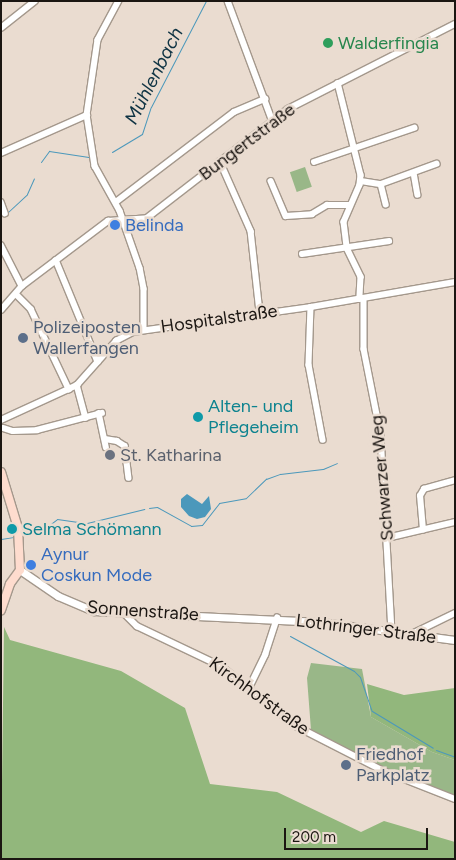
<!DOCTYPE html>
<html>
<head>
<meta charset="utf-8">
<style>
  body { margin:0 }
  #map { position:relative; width:456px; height:860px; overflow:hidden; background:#eadcd0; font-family:Figtree,sans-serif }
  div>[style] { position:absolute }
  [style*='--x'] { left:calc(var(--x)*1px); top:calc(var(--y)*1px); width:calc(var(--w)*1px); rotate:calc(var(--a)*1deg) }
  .green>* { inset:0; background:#99b788; transform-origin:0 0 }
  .forest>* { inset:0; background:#92b77c }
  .water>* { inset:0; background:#4b98bb }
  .stream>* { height:1px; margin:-0.5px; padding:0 0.5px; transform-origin:0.5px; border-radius:0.5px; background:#4b98bb }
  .roads { filter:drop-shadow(1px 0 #a4988c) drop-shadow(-1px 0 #a4988c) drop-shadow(0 1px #a4988c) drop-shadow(0 -1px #a4988c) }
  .minor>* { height:5.5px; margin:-2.75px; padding:0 2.75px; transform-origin:2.75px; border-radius:2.75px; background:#fff }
  .tertiary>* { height:7px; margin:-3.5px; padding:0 3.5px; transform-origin:3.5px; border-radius:3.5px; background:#fff }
  .secondary>* { height:8px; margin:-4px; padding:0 4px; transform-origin:4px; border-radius:4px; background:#fedcce }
  .dots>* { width:14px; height:14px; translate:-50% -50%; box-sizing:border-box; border:2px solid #eadcd0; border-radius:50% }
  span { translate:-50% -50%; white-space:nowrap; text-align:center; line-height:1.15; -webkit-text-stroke:5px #eadcd0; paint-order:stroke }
  .leisure-label { font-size:18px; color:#27864d }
  .left { translate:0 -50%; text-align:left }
  .street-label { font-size:18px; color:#1b1612 }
  .shop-label { font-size:18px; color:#366cbe }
  .service-label { font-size:18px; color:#4e5e75 }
  .culture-label { font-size:18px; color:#0d838f }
  .worship-label { font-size:18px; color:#5b616d }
  .water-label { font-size:19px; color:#0f3343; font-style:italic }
  .frame { position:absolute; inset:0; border:2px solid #1b1612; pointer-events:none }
  .scale { position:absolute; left:284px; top:828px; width:144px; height:22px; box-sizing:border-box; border:2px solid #1b1612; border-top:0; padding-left:6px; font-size:15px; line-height:18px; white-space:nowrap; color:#1b1612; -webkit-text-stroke:4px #eadcd0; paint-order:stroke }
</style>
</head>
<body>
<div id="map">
  <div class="green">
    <i style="left:305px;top:167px;width:21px;height:16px;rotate:71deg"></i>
    <i style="clip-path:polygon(311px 663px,362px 669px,371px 717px,432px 752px,455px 760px,455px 796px,384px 768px,311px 730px,307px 678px)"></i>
  </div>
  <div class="forest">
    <i style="clip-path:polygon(4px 627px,10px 640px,121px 671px,185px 708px,210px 784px,277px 792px,361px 832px,384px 821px,455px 842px,455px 859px,1px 859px)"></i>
    <i style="clip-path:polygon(367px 684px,404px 695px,455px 688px,455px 760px,432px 752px,371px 717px)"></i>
  </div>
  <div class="water">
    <i style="clip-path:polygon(187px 494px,202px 504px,209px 496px,211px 509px,205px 517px,197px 519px,189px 516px,181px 507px,181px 499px)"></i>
  </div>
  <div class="stream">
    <i style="--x:112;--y:152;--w:35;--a:-31"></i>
    <i style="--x:142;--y:134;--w:28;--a:-72"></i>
    <i style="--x:151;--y:107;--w:119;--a:-62.6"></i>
    <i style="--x:41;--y:162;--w:14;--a:-54"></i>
    <i style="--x:49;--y:151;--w:40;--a:8.5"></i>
    <i style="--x:8;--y:212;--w:26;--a:-43"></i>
    <i style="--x:27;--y:194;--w:17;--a:-66"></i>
    <i style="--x:149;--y:508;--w:8;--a:-7"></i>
    <i style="--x:157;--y:507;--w:39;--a:29"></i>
    <i style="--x:191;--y:526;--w:11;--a:-5"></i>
    <i style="--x:202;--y:525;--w:28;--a:-52"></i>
    <i style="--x:219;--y:503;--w:27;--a:-10"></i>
    <i style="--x:246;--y:498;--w:28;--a:-44"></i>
    <i style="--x:266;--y:479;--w:15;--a:-20"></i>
    <i style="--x:280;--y:474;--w:43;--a:-6.6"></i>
    <i style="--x:323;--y:469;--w:15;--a:-23"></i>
    <i style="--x:40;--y:532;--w:21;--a:-37"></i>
    <i style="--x:57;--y:519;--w:30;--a:8"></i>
    <i style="--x:87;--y:523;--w:59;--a:-13.8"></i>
    <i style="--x:1;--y:539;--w:12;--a:-9"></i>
    <i style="--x:290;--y:636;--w:73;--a:28.7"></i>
    <i style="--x:354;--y:671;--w:8;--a:45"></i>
    <i style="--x:360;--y:677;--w:36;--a:71"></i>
    <i style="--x:372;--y:711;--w:71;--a:31.2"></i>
    <i style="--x:436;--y:750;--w:20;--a:20"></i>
  </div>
  <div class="roads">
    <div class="minor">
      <i style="--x:119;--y:1;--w:44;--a:118.3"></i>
      <i style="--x:98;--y:40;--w:76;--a:98.3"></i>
      <i style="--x:87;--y:115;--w:52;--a:81.1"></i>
      <i style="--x:95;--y:166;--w:51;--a:60.9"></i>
      <i style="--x:120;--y:211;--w:60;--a:70.7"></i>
      <i style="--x:140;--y:268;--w:21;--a:79"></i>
      <i style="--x:144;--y:289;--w:40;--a:90"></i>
      <i style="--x:228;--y:1;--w:126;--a:69.6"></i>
      <i style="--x:1;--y:28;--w:43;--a:-38.5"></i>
      <i style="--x:338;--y:83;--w:95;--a:76"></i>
      <i style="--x:361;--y:175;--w:10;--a:96"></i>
      <i style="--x:360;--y:185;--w:40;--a:113.4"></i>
      <i style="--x:344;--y:222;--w:26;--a:83"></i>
      <i style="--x:347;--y:248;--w:32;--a:64"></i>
      <i style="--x:361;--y:277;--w:22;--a:93"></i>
      <i style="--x:1;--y:153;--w:94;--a:-23.8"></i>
      <i style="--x:220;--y:161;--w:77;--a:66.1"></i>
      <i style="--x:251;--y:231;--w:82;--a:83.7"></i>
      <i style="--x:314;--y:162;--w:106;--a:-18.8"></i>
      <i style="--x:414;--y:173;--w:22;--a:80"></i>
      <i style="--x:271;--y:181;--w:38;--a:67"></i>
      <i style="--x:286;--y:216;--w:26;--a:-4"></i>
      <i style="--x:312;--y:214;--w:17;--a:-31"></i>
      <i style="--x:327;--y:205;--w:22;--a:0"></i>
      <i style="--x:361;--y:181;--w:20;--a:9"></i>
      <i style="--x:381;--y:184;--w:59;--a:-20"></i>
      <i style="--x:381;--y:184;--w:21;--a:76"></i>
      <i style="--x:1;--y:202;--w:12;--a:70"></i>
      <i style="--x:116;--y:202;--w:148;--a:-37.3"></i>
      <i style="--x:234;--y:112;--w:34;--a:-23"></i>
      <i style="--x:1;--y:245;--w:46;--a:62.9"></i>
      <i style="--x:302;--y:254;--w:88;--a:-8.5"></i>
      <i style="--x:56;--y:260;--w:110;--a:67.6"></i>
      <i style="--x:17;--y:295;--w:20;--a:45"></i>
      <i style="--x:31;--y:309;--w:89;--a:64.6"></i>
      <i style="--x:364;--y:299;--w:50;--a:90"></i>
      <i style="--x:364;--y:349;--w:88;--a:78.8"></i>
      <i style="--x:381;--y:435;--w:194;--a:86.8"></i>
      <i style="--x:311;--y:307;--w:58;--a:92"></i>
      <i style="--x:309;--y:365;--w:76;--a:79.4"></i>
      <i style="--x:1;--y:310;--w:32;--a:-49"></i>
      <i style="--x:22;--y:286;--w:108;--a:-37.1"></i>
      <i style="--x:108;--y:221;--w:39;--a:-4"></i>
      <i style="--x:147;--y:218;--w:178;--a:-37.7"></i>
      <i style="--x:288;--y:109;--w:187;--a:-27"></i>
      <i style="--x:77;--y:385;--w:34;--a:75"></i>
      <i style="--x:99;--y:413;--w:35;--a:78"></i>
      <i style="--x:1;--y:420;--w:84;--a:-24.7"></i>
      <i style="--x:77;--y:385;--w:59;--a:-48.4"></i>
      <i style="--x:116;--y:341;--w:19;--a:-28"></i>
      <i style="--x:133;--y:332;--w:180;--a:-8"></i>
      <i style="--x:311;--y:307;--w:146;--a:-9.8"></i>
      <i style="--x:3;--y:428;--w:10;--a:17"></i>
      <i style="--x:13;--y:431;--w:24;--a:-2"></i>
      <i style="--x:37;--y:430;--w:67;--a:-14.7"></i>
      <i style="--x:105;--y:439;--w:12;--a:9"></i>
      <i style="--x:117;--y:441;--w:9;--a:32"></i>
      <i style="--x:125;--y:446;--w:32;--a:83"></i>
      <i style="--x:423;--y:530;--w:34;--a:-95"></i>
      <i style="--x:420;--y:496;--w:8;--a:-60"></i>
      <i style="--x:424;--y:489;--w:32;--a:-16"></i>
      <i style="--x:387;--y:538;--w:70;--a:-13.2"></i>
      <i style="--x:123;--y:612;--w:20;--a:45"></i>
      <i style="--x:137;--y:626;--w:93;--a:25.5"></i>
      <i style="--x:221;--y:666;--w:96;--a:38.7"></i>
      <i style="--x:296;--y:726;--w:99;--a:27.1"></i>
      <i style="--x:384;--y:771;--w:76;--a:21.5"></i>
      <i style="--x:414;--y:633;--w:46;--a:-26"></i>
      <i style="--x:249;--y:688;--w:37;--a:-64"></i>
      <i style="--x:265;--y:655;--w:39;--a:-72"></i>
    </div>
    <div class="tertiary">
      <i style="--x:20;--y:570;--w:46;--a:34.4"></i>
      <i style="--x:58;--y:596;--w:39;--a:23"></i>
      <i style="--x:94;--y:611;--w:227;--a:2.8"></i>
      <i style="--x:321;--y:622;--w:135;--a:7.7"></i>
    </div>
    <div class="secondary">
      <i style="--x:1;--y:472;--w:59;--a:73.1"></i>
      <i style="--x:18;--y:528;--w:42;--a:87.3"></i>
      <i style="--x:20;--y:570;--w:17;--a:126"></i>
      <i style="--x:10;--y:584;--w:28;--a:109"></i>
    </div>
  </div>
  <div class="dots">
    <i style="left:328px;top:43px;background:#2e9e5b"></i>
    <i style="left:115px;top:225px;background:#3f7fe0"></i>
    <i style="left:23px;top:338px;background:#5c6f8a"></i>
    <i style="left:198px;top:417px;background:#0f9aa8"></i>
    <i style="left:110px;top:455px;background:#6b7280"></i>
    <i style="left:12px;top:529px;background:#0f9aa8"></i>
    <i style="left:31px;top:565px;background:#3f7fe0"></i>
    <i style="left:346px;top:765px;background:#5c6f8a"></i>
  </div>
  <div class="leisure-label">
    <span class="left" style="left:338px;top:43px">Walderfingia</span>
  </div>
  <div class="street-label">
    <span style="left:247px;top:142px;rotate:-37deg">Bungertstraße</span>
    <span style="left:219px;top:319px;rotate:-8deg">Hospitalstraße</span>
    <span style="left:382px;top:478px;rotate:-95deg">Schwarzer Weg</span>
    <span style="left:143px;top:611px;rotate:4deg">Sonnenstraße</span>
    <span style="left:366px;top:629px;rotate:7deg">Lothringer Straße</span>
    <span style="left:259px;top:696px;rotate:36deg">Kirchhofstraße</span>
  </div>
  <div class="shop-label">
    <span class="left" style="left:125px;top:225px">Belinda</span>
    <span class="left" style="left:41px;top:565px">Aynur<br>Coskun Mode</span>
  </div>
  <div class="service-label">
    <span class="left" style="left:33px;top:338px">Polizeiposten<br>Wallerfangen</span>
    <span class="left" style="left:356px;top:765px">Friedhof<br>Parkplatz</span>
  </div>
  <div class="culture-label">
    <span class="left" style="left:208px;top:417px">Alten- und<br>Pflegeheim</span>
    <span class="left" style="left:22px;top:529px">Selma Schömann</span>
  </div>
  <div class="worship-label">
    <span class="left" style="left:120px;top:455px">St. Katharina</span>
  </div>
  <div class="water-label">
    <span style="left:154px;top:76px;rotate:-63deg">Mühlenbach</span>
  </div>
  <div class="frame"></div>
  <div class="scale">200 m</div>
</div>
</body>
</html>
